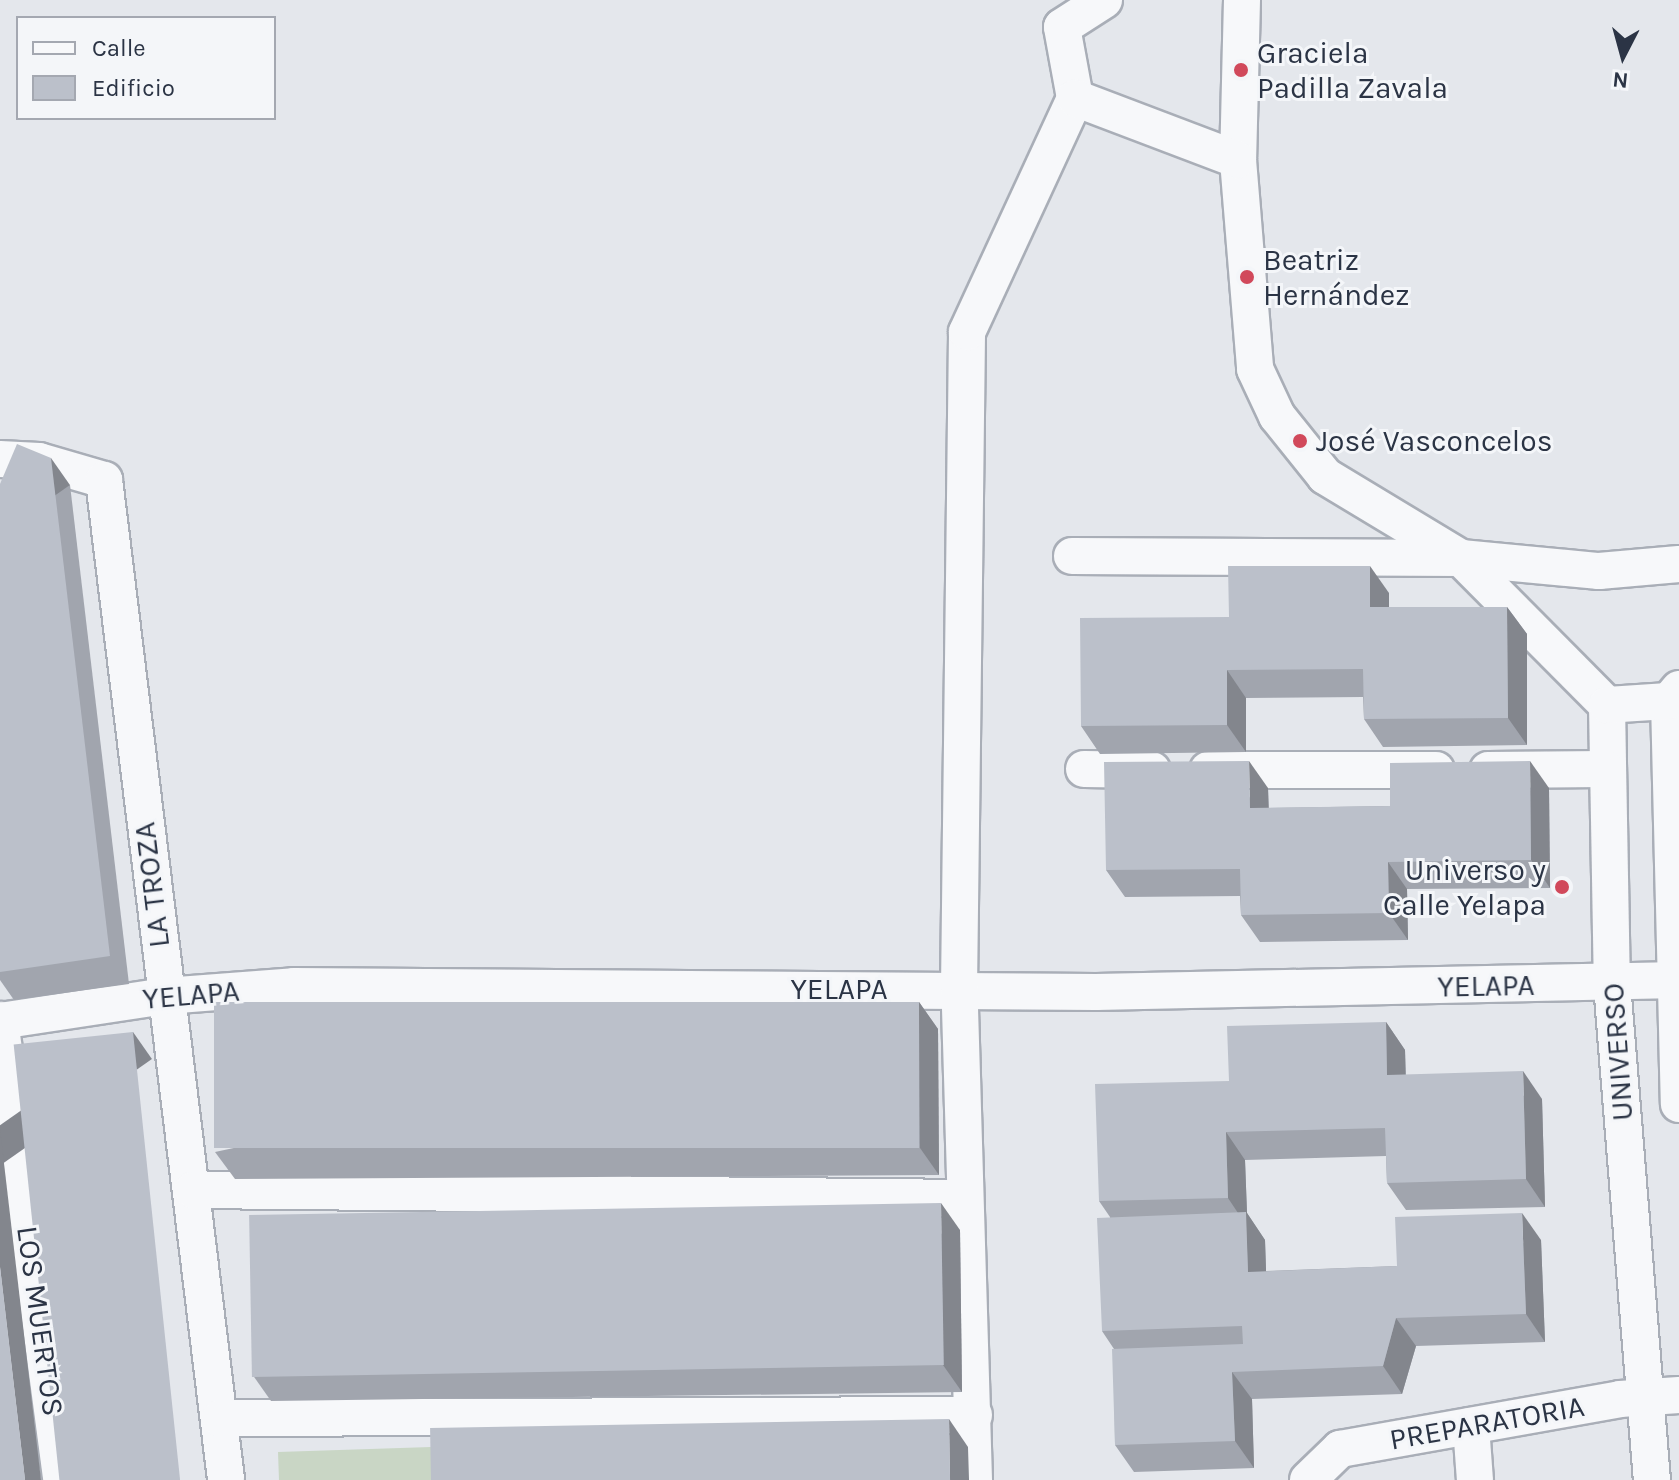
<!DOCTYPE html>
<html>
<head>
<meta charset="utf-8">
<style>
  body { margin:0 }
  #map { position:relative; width:1679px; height:1480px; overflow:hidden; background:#e4e7ec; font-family:Karla,sans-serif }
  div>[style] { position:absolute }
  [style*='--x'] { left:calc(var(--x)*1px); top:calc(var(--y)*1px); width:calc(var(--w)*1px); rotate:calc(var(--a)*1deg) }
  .green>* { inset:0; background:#c9d6c5 }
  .roads { filter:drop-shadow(2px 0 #a9aeb7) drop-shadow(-2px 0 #a9aeb7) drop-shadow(0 2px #a9aeb7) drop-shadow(0 -2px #a9aeb7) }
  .minor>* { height:36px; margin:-18px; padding:0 18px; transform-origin:18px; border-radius:18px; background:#f7f8fa }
  .wall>* { inset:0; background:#a1a5ae }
  .shaded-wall>* { inset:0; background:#83868d; transform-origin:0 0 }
  .building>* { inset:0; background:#bbc0ca; transform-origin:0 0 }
  .dots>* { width:22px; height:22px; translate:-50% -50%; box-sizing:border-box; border:4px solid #f4f6f9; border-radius:50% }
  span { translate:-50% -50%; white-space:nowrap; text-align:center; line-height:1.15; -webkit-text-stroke:6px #f4f6f9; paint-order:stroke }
  .poi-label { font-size:30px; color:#2b3445 }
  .left { translate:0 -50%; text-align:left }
  .right { translate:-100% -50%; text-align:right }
  .street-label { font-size:30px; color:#2b3445 }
  .legend { position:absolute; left:16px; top:16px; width:260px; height:104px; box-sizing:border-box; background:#f4f6f9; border:2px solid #a4a8b1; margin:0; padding:10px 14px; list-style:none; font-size:24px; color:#2b3445 }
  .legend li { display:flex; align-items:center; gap:16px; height:40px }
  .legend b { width:40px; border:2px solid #a4a8b1 }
  .north { position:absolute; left:1583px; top:16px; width:80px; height:80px; -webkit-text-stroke:6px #f4f6f9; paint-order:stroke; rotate:186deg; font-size:22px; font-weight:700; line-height:32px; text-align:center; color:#2b3445 }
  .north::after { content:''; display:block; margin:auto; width:28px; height:36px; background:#2b3445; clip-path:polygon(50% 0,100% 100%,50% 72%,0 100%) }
</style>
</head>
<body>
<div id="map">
  <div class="green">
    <i style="clip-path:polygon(431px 1447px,432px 1480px,279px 1480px,278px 1452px)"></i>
  </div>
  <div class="roads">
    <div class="minor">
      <i style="--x:1242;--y:0;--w:160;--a:91.4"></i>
      <i style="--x:1238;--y:160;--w:210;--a:85.3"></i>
      <i style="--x:1255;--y:369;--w:52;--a:64.9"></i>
      <i style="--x:1277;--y:416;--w:77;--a:51.3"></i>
      <i style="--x:1325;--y:476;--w:159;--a:31.1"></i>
      <i style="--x:1461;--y:558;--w:207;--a:45.2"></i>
      <i style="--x:1607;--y:705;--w:279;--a:89"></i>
      <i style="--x:1612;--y:984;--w:498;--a:85.4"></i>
      <i style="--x:1075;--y:98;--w:72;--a:-100.4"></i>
      <i style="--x:1062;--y:27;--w:50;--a:-32.7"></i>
      <i style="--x:0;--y:459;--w:39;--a:3"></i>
      <i style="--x:39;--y:461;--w:68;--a:16.3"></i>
      <i style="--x:104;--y:480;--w:1007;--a:83.04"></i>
      <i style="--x:1072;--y:556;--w:389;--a:0.3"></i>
      <i style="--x:1461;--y:558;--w:139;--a:5.4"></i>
      <i style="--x:1599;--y:571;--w:80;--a:-5"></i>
      <i style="--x:1679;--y:689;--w:16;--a:130"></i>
      <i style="--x:1669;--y:701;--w:403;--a:88.6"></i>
      <i style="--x:1607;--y:705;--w:62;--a:-3.7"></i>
      <i style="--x:1084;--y:769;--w:68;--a:0.8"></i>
      <i style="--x:1208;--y:770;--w:228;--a:0"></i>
      <i style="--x:1488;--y:770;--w:118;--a:-0.5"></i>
      <i style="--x:0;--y:1020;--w:464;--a:82.4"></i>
      <i style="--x:0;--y:1021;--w:167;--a:-8.6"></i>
      <i style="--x:165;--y:996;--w:129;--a:-4.4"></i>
      <i style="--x:294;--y:986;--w:802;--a:0.43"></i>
      <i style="--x:1096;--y:992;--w:583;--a:-1.18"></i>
      <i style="--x:193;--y:1190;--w:772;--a:0.59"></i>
      <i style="--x:220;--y:1418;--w:754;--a:-0.23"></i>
      <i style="--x:1471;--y:1426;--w:54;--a:85.8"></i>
      <i style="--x:974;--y:1480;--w:491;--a:-91.7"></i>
      <i style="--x:959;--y:989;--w:657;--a:-89.3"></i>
      <i style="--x:967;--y:332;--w:258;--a:-65.2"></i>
      <i style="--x:1075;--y:98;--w:174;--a:20.8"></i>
      <i style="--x:1308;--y:1480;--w:45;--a:-44.1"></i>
      <i style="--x:1340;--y:1449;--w:284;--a:-10.1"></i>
      <i style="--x:1620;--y:1399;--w:59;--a:-3.9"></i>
    </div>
  </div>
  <div class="wall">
    <i style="clip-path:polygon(0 484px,70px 485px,129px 984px,14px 1000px,0 980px)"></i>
    <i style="clip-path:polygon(1389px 593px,1389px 607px,1507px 607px,1527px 634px,1527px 745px,1383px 747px,1364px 719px,1363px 697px,1246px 698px,1246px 752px,1100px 754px,1081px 726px,1229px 617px)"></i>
    <i style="clip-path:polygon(1268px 788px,1269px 808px,1390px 806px,1549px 788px,1550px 888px,1407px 889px,1408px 940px,1260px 942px,1241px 915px,1240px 896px,1125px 897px,1106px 870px)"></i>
    <i style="clip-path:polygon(919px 1002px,938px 1029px,939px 1175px,235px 1179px,215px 1152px)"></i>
    <i style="clip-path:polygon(1386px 1022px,1405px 1050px,1406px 1075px,1542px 1099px,1545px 1207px,1406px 1210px,1387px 1183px,1386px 1156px,1245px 1160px,1247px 1213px,1265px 1240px,1266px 1271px,1397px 1266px,1541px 1240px,1545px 1342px,1416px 1346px,1402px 1394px,1252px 1399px,1254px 1468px,1134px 1472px,1115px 1445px,1114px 1349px,1102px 1331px,1110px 1217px,1099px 1201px,1229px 1081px)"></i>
    <i style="clip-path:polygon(960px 1230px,962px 1392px,271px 1401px,252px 1374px)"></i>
  </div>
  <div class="shaded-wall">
    <i style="left:51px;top:458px;width:33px;height:501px;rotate:55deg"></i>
    <i style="clip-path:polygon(1370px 566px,1389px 593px,1389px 635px,1370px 607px)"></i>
    <i style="clip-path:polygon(1507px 607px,1527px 634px,1527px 745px,1508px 718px)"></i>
    <i style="clip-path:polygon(1227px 670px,1246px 698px,1246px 752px,1227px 725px)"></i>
    <i style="clip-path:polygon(1249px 761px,1268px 788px,1269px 835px,1250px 808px)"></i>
    <i style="clip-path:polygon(1530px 761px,1549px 788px,1550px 888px,1531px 860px)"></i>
    <i style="clip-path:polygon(1388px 862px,1407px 889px,1408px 940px,1389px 913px)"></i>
    <i style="clip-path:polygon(919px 1002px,938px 1029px,939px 1175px,920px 1148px)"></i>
    <i style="clip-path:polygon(1386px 1022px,1405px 1050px,1406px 1102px,1387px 1075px)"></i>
    <i style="left:133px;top:1032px;width:33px;height:451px;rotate:55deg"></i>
    <i style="clip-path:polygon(1523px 1071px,1542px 1099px,1545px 1207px,1526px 1179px)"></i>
    <i style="clip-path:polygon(0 1129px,41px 1480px,25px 1480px,0 1267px)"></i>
    <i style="clip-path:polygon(1226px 1132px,1245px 1160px,1247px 1213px,1265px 1240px,1267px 1299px,1248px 1272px,1246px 1225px,1228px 1198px)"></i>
    <i style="clip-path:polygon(941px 1203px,960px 1230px,962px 1392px,943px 1365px)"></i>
    <i style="clip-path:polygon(1522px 1213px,1541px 1240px,1545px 1342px,1526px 1314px)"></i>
    <i style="clip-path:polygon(1396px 1318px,1416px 1346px,1402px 1394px,1383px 1366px)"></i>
    <i style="clip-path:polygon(1232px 1372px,1252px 1399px,1254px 1468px,1235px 1441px)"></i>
    <i style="clip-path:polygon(949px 1419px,968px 1447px,969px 1480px,950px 1480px)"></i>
  </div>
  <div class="building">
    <i style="clip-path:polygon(17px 444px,51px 458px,110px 956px,0 972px,0 484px)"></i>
    <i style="clip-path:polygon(1228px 566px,1370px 566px,1370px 607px,1507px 607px,1508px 718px,1364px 719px,1363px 669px,1227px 670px,1227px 725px,1081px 726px,1080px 618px,1229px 617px)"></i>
    <i style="clip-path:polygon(1249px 761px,1250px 808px,1390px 806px,1390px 763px,1530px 761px,1531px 860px,1388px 862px,1389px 913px,1241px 915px,1240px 869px,1106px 870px,1104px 762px)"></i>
    <i style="left:919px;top:1002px;width:146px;height:705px;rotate:90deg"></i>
    <i style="clip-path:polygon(1386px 1022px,1387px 1075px,1523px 1071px,1526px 1179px,1387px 1183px,1385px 1128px,1226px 1132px,1228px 1198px,1099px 1201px,1095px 1084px,1229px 1081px,1227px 1026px)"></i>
    <i style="left:133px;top:1032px;width:451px;height:120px;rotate:84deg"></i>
    <i style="left:941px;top:1203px;width:162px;height:692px;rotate:89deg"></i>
    <i style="clip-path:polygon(1246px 1212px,1248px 1272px,1397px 1266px,1395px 1217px,1522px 1213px,1526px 1314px,1396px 1318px,1383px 1366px,1232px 1372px,1235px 1441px,1115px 1445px,1112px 1349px,1243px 1344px,1242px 1326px,1102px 1331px,1097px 1218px)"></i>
    <i style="clip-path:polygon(0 1267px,25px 1480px,0 1480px)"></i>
    <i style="left:949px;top:1419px;width:61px;height:519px;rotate:89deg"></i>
  </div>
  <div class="dots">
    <i style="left:1241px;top:70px;background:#d1495b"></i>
    <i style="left:1247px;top:277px;background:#d1495b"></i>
    <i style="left:1300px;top:441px;background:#d1495b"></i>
    <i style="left:1562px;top:887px;background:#d1495b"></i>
  </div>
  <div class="poi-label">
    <span class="left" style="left:1257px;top:70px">Graciela<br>Padilla Zavala</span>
    <span class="left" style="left:1263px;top:277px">Beatriz<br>Hernández</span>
    <span class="left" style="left:1316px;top:441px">José Vasconcelos</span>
    <span class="right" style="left:1546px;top:887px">Universo y<br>Calle Yelapa</span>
  </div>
  <div class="street-label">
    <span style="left:152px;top:885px;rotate:-97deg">LA TROZA</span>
    <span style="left:1486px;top:986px;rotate:-1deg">YELAPA</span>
    <span style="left:839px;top:989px">YELAPA</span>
    <span style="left:191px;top:995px;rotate:-5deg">YELAPA</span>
    <span style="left:1618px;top:1052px;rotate:-94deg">UNIVERSO</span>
    <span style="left:40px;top:1321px;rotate:82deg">LOS MUERTOS</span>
    <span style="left:1487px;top:1423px;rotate:-10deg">PREPARATORIA</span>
  </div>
  <ul class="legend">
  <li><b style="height:10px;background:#f7f8fa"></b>Calle</li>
  <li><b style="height:22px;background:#bbc0ca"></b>Edificio</li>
  </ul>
  <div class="north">N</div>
</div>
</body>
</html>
